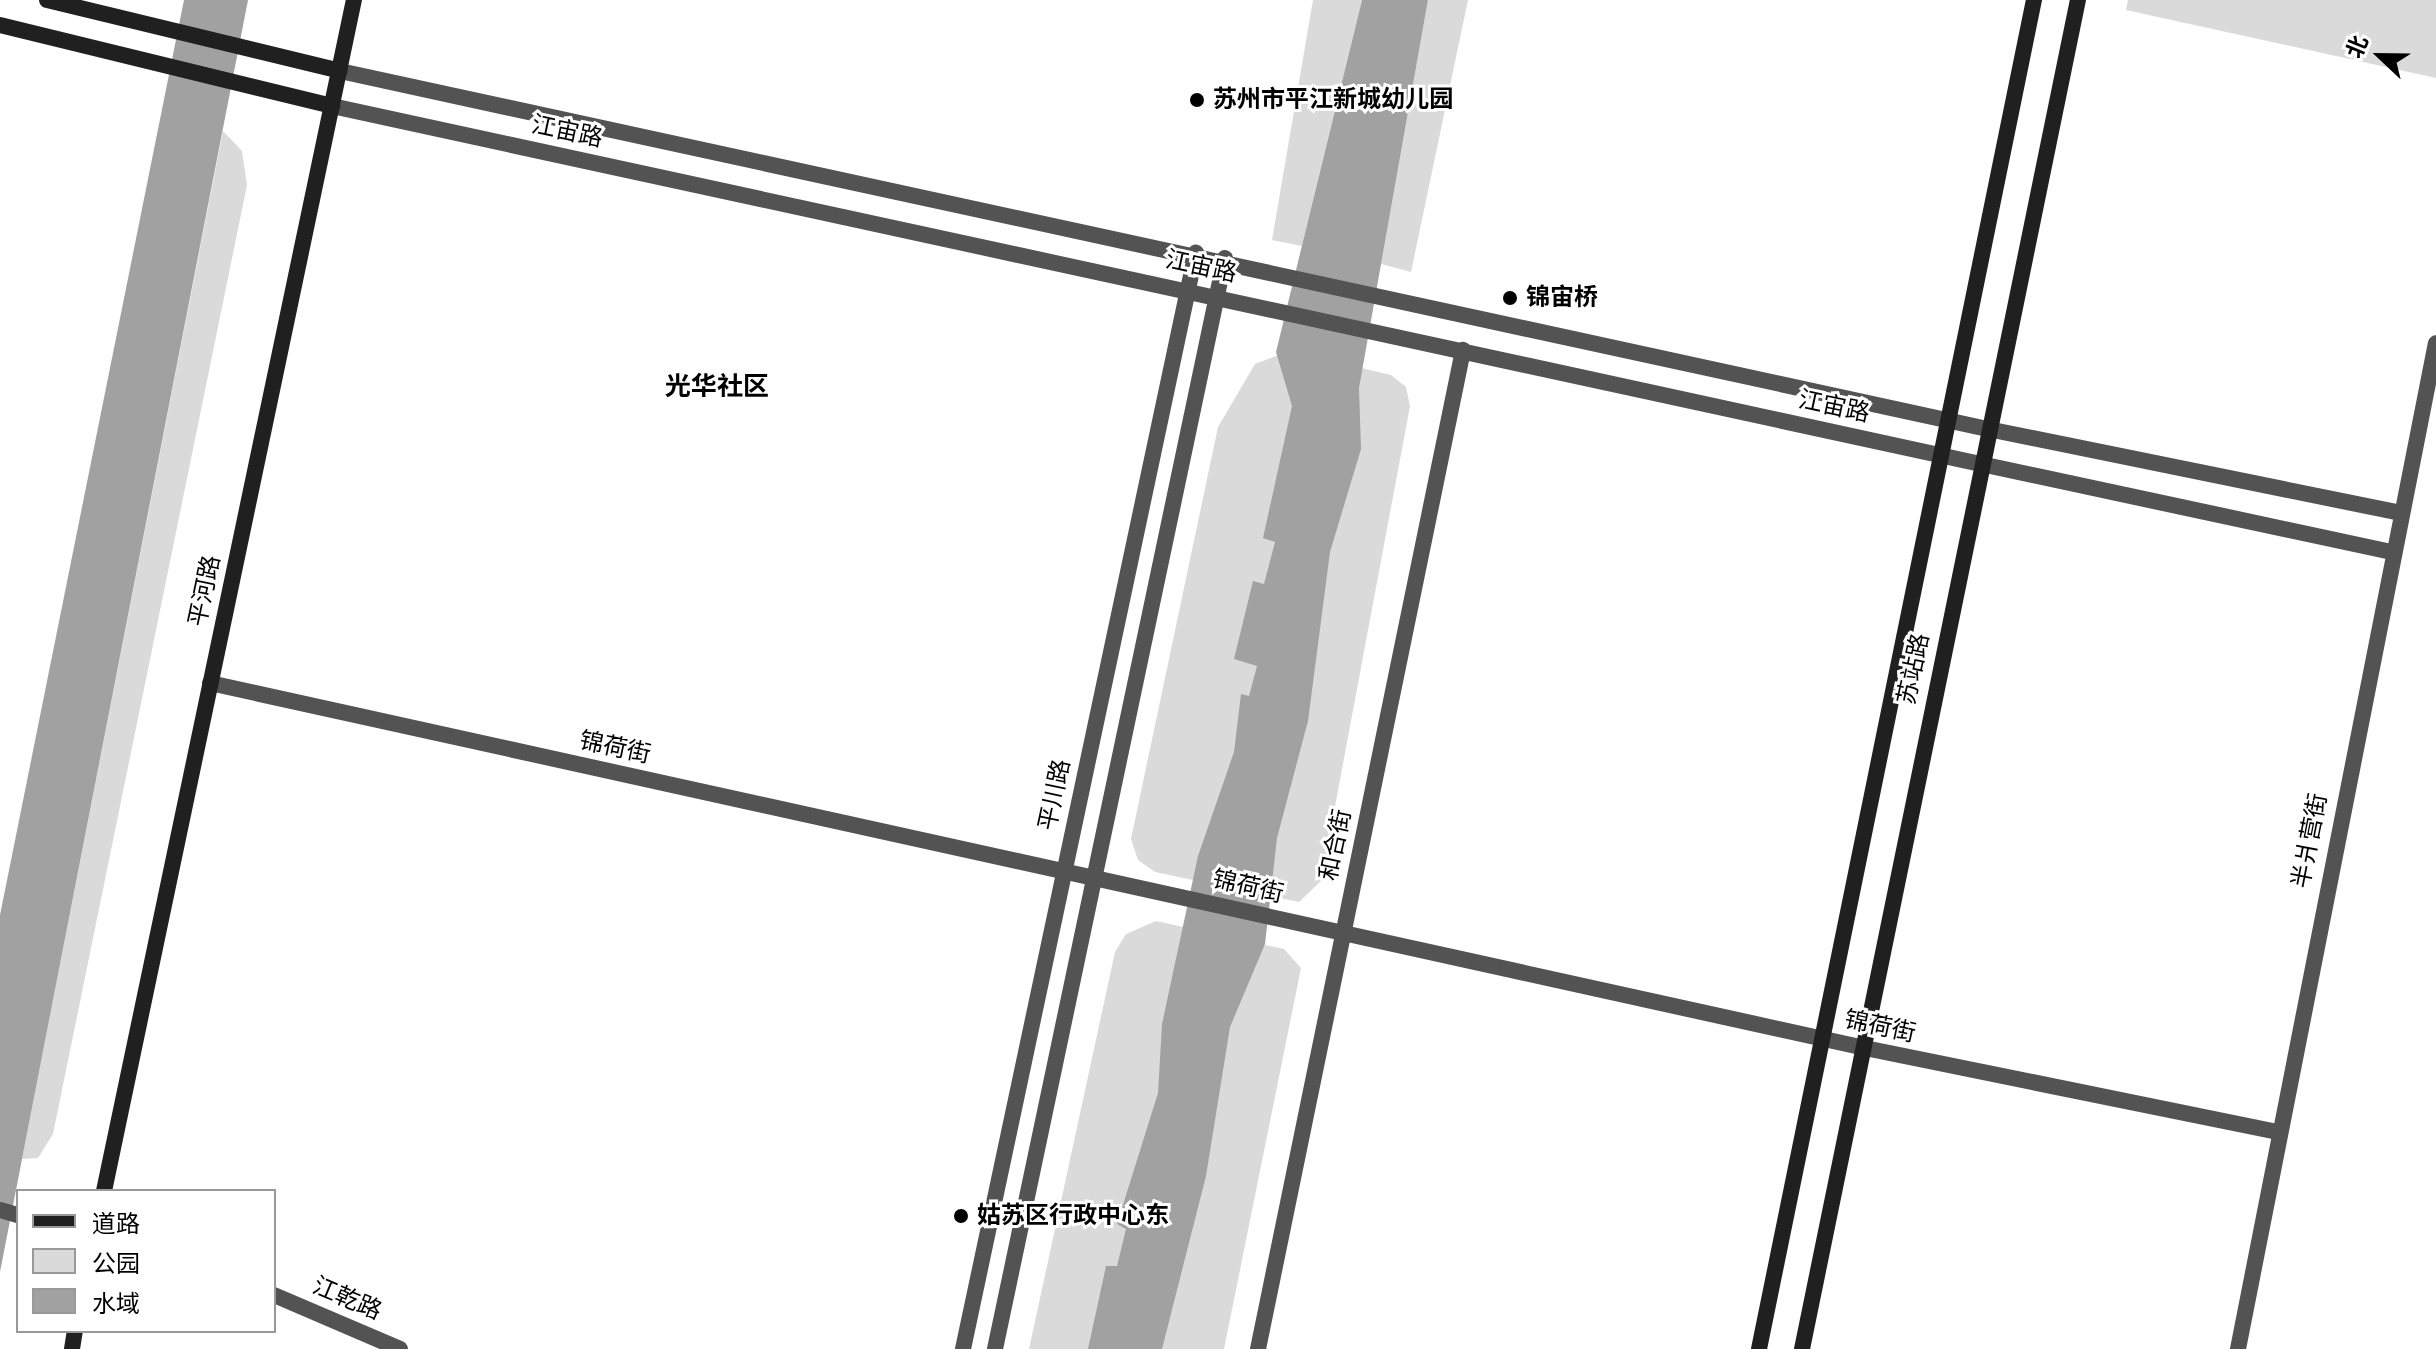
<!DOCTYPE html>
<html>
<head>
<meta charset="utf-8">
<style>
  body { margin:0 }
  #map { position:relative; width:2436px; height:1349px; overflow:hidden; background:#fff; font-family:Karla,"Noto Sans SC",sans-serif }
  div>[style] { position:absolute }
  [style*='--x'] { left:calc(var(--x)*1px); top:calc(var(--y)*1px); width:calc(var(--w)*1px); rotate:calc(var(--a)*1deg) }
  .green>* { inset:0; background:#dadada }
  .water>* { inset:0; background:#a1a1a1 }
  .minor>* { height:16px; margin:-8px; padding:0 8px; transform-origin:8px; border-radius:8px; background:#535353 }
  .tertiary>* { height:16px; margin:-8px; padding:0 8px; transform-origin:8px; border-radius:8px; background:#535353 }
  .secondary>* { height:16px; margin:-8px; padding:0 8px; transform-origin:8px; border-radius:8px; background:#202020 }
  .dots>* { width:22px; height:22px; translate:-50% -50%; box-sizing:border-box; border:4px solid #fff; border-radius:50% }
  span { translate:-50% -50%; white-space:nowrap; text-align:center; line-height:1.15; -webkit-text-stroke:6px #fff; paint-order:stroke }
  .poi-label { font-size:24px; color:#000; font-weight:700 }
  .left { translate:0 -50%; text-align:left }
  .street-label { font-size:24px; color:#000 }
  .neighbourhood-label { font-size:26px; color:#000; font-weight:700 }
  .legend { position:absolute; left:16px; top:1189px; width:260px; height:144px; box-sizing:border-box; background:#fff; border:2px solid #999; margin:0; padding:10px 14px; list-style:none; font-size:24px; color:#000 }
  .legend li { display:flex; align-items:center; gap:16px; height:40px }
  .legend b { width:40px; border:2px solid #999 }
  .north { position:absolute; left:2340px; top:16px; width:80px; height:80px; -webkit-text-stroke:6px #fff; paint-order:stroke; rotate:292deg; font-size:22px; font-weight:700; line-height:32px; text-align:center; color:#000 }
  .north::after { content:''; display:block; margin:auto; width:28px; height:36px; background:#000; clip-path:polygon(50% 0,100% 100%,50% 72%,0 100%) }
</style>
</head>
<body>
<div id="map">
  <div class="green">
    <i style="clip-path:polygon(1313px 0,1362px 0,1302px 246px,1272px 240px)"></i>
    <i style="clip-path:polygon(1428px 0,1468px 0,1411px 272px,1381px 264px)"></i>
    <i style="clip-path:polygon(2128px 0,2436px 0,2436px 78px,2126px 10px)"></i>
    <i style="clip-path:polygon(223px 131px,242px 151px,247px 185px,53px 1134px,38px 1158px,22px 1159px)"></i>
    <i style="clip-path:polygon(1289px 351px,1391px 375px,1406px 387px,1410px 406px,1321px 881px,1299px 902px,1155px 872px,1138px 860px,1131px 839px,1218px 427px,1255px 364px)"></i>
    <i style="clip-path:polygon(1156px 921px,1284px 949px,1301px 968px,1224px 1349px,1029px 1349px,1115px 952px,1126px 934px)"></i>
  </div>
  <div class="water">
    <i style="clip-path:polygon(184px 0,248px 0,0 1272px,0 915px)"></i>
    <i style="clip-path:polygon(1362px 0,1428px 0,1359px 388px,1361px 449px,1330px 552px,1308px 721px,1277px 838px,1265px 944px,1230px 1027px,1206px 1176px,1162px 1349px,1088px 1349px,1106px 1266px,1117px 1266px,1126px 1229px,1117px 1224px,1158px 1093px,1162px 1024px,1198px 856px,1234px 752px,1241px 694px,1249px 696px,1257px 666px,1234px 659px,1253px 581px,1264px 584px,1275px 542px,1263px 538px,1292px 406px,1276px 352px)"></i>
  </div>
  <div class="minor">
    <i style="--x:1988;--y:429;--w:421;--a:11.5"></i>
    <i style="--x:1981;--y:464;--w:421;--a:12.1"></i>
    <i style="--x:1860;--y:1047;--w:425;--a:11.5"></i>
    <i style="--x:1258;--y:1349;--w:1020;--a:-78.4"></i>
    <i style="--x:2238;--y:1349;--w:1025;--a:-78.87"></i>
  </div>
  <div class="tertiary">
    <i style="--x:340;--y:71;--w:1686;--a:12.26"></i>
    <i style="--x:332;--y:106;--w:1687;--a:12.25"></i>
    <i style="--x:210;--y:683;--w:1690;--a:12.44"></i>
    <i style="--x:0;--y:1210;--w:19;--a:16"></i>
    <i style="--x:274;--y:1295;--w:137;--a:23.2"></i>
    <i style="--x:963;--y:1349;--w:1121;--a:-78.01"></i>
    <i style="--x:995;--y:1349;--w:1115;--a:-78.1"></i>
  </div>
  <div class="secondary">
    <i style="--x:47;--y:0;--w:301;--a:13.6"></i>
    <i style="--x:0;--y:25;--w:342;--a:13.7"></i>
    <i style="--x:104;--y:1191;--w:1217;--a:-78.15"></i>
    <i style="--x:72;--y:1349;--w:18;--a:-81"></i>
    <i style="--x:1759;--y:1349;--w:1377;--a:-78.48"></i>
    <i style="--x:1802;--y:1349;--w:1377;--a:-78.44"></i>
  </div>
  <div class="dots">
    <i style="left:1197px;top:100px;background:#000"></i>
    <i style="left:1510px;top:298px;background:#000"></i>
    <i style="left:961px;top:1216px;background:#000"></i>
  </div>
  <div class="poi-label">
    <span class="left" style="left:1213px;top:100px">苏州市平江新城幼儿园</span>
    <span class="left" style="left:1526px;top:298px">锦宙桥</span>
    <span class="left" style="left:977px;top:1216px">姑苏区行政中心东</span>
  </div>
  <div class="street-label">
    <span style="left:567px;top:132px;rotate:12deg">江宙路</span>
    <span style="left:1201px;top:267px;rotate:12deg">江宙路</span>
    <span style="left:1834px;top:407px;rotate:12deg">江宙路</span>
    <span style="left:205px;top:591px;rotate:-78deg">平河路</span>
    <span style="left:1914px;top:669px;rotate:-78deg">苏站路</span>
    <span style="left:615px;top:748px;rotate:12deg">锦荷街</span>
    <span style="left:1055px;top:795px;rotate:-78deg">平川路</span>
    <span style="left:2310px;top:841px;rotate:-79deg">半爿营街</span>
    <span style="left:1336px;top:845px;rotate:-78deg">和合街</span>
    <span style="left:1248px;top:887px;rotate:13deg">锦荷街</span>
    <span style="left:1880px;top:1027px;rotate:12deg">锦荷街</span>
    <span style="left:347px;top:1299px;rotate:23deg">江乾路</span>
  </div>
  <div class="neighbourhood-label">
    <span style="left:717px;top:387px">光华社区</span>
  </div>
  <ul class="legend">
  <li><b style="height:10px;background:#202020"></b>道路</li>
  <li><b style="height:22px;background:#dadada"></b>公园</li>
  <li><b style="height:22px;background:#a1a1a1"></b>水域</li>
  </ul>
  <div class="north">北</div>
</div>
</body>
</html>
